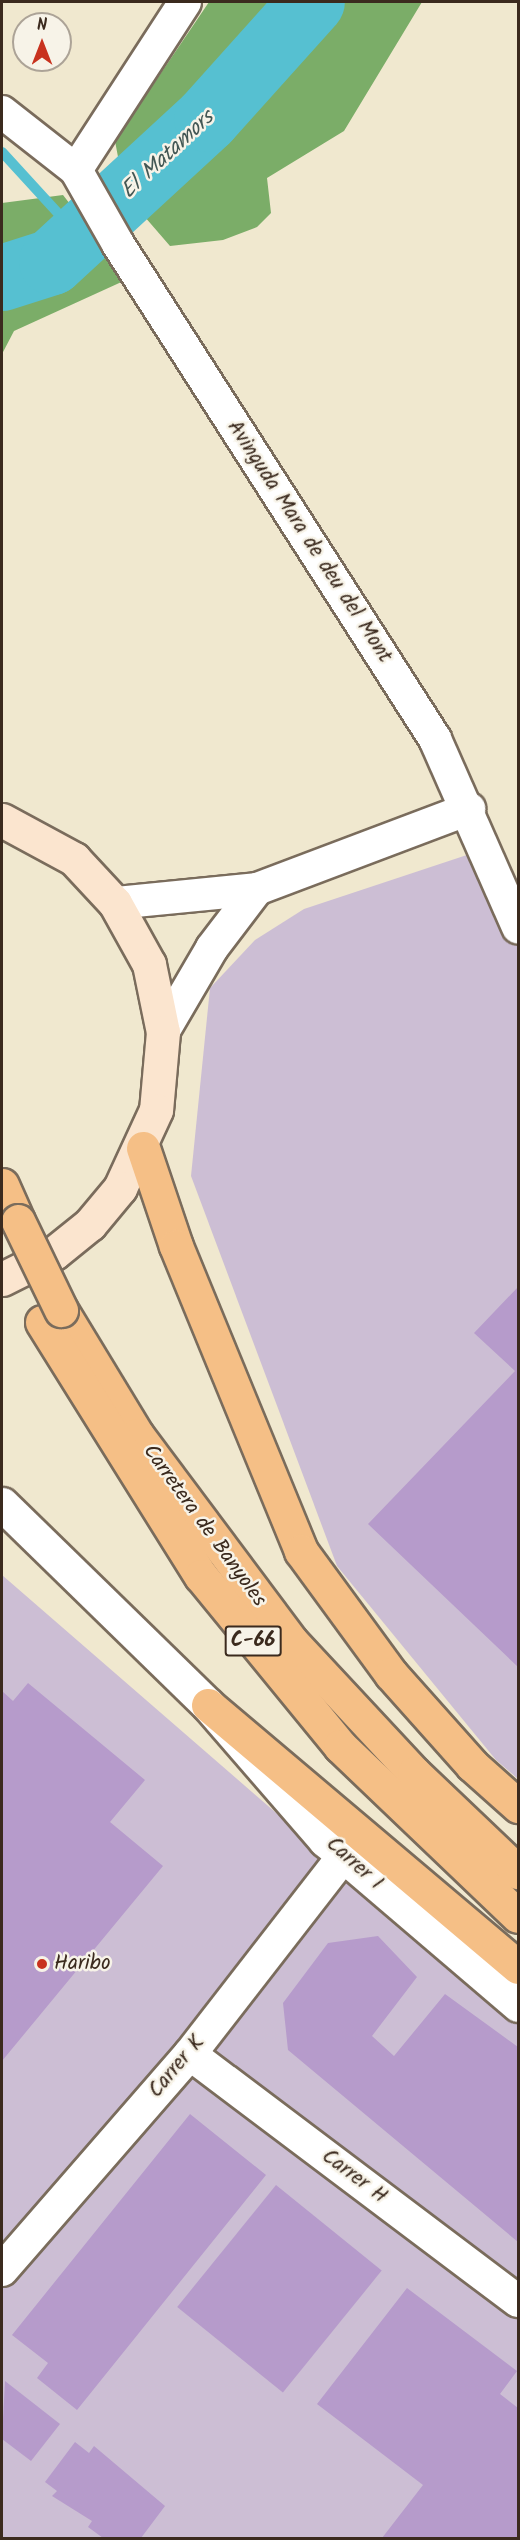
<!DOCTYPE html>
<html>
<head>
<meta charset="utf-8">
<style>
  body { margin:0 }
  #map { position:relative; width:520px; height:2540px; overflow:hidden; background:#f0e8cf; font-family:Kalam,sans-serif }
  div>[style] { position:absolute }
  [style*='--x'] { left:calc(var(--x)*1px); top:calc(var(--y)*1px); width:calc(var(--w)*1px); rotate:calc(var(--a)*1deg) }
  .industrial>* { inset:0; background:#ccbed4 }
  .forest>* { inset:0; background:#7bad68 }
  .stream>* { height:10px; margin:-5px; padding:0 5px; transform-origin:5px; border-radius:5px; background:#56c0d1 }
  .river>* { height:66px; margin:-33px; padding:0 33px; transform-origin:33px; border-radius:33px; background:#56c0d1 }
  .building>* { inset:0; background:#b69bcb; transform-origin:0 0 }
  .roads { filter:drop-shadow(2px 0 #7a6c5c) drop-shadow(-2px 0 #7a6c5c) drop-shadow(0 2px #7a6c5c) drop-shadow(0 -2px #7a6c5c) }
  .minor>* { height:32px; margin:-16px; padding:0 16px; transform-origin:16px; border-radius:16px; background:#fff }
  .tertiary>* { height:33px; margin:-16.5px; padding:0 16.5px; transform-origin:16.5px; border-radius:16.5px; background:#fff }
  .secondary>* { height:33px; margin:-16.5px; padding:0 16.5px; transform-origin:16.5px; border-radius:16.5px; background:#fbe5cf }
  .trunk>* { height:33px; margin:-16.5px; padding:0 16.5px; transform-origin:16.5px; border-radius:16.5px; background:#f5bf86 }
  .bridges { filter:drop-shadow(2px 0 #7a6c5c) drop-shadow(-2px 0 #7a6c5c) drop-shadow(0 2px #7a6c5c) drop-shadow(0 -2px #7a6c5c) }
  .trunk-bridge>* { height:33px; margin:-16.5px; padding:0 16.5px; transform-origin:16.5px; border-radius:16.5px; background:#f5bf86 }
  .dots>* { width:16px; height:16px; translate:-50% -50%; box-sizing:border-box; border:3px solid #f7f3e8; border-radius:50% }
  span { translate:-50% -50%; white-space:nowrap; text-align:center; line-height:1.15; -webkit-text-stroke:5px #f7f3e8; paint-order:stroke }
  .shield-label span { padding:2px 4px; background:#f7f3e8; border:2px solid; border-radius:4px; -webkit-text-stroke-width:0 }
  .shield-label { font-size:20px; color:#3b2a1e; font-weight:700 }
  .street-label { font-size:21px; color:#3b2a1e }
  .poi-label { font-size:21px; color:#3b2a1e }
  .left { translate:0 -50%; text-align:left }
  .water-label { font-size:22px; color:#435754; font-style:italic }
  .frame { position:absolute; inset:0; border:3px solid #3b2a1e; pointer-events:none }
  .north { position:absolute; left:12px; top:12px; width:60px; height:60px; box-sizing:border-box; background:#f7f3e8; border:2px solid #aca397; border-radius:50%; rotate:0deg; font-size:16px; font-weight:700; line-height:24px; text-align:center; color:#3b2a1e }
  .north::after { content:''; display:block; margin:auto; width:21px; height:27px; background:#c8321e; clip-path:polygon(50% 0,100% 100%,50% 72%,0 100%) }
</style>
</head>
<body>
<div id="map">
  <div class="industrial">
    <i style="clip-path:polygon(485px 849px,518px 927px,518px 1779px,496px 1760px,337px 1566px,191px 1176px,210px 988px,255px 940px,304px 909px)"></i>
    <i style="clip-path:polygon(2px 1575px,282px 1818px,518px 2010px,518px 2538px,2px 2538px)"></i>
  </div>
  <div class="forest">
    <i style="clip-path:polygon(209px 2px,422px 2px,344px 131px,267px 178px,271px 213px,257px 227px,223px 240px,170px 246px,125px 194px,115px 141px)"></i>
    <i style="clip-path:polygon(63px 195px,128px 279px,14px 331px,2px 354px,2px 203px)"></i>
  </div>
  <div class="stream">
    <i style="--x:2;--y:152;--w:114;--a:47.5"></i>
  </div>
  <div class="river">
    <i style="--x:2;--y:278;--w:52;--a:-17.7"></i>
    <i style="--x:52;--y:262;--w:211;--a:-42.7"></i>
    <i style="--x:207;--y:119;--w:157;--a:-48.1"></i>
  </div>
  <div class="building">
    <i style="clip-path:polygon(518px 1287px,518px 1667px,368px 1524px,515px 1371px,474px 1333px)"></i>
    <i style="clip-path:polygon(28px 1683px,145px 1780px,110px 1822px,163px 1866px,2px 2061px,2px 1691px,13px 1701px)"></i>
    <i style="clip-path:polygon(378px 1936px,417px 1977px,372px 2036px,394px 2056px,445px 1994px,518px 2047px,518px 2242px,288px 2050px,283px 2003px,328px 1943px)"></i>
    <i style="clip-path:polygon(190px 2114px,266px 2175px,77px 2410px,37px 2378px,48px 2363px,12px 2335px)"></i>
    <i style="left:276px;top:2185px;width:136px;height:157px;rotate:39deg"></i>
    <i style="clip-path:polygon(407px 2288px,517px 2371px,500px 2394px,518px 2408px,518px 2538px,382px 2538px,423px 2485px,317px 2404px)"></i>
    <i style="clip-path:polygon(5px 2381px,60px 2424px,31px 2461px,2px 2439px)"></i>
    <i style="clip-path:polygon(75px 2442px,89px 2453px,94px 2446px,165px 2506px,141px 2538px,103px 2538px,88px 2527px,92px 2521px,52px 2496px,57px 2491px,45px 2482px)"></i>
  </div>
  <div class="roads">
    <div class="minor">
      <i style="--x:2;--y:112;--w:94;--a:38.1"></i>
      <i style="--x:76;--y:170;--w:85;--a:60.4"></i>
      <i style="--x:118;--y:244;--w:588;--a:57.36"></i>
      <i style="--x:435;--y:739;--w:206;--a:66.2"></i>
      <i style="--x:76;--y:170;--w:200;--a:-57"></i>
      <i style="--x:115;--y:903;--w:143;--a:-5.6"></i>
      <i style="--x:257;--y:889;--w:227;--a:-20.7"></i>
      <i style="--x:163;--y:1032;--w:97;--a:-59.7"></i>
      <i style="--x:212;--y:948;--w:74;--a:-52.7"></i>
      <i style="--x:190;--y:2054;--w:411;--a:37"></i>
      <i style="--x:2;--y:2270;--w:286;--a:-49"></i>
      <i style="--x:190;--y:2054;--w:249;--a:-52.2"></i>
    </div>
    <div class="tertiary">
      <i style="--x:2;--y:1504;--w:288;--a:44.3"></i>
      <i style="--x:208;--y:1705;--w:179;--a:49.1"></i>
      <i style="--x:325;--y:1840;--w:254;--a:40.5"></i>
    </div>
    <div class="secondary">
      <i style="--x:2;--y:820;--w:82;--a:28.4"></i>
      <i style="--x:74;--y:859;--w:60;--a:47"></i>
      <i style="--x:115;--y:903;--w:70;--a:60.9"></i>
      <i style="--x:149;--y:964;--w:69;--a:78.4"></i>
      <i style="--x:163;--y:1032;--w:78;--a:95.1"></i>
      <i style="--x:156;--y:1110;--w:86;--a:114.8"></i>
      <i style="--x:120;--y:1188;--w:47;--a:129.8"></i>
      <i style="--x:90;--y:1224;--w:46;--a:141.1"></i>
      <i style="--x:54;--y:1253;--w:58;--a:153.4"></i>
    </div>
    <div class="trunk">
      <i style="--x:143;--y:1148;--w:103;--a:71.4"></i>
      <i style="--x:176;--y:1246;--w:330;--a:67.7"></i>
      <i style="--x:301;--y:1551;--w:152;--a:53.8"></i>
      <i style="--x:391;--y:1674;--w:122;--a:48.3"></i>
      <i style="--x:472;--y:1765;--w:62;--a:41.7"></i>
      <i style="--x:2;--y:1185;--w:39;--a:66"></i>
      <i style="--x:61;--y:1310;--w:146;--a:58.7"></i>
      <i style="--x:137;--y:1435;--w:257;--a:53.2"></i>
      <i style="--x:291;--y:1641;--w:180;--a:47"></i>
      <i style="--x:414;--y:1773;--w:144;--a:43.6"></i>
      <i style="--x:42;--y:1322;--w:300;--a:58"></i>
      <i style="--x:201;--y:1576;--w:220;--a:50.7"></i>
      <i style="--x:340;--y:1746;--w:246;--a:43.7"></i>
      <i style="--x:208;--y:1705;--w:406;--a:40.2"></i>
    </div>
  </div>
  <div class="bridges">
    <div class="trunk-bridge">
      <i style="--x:18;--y:1221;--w:99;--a:64.2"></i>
    </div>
  </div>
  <div class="dots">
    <i style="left:42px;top:1964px;background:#c8321e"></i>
  </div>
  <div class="shield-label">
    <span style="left:253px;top:1641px">C-66</span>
  </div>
  <div class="street-label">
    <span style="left:309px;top:542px;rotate:57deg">Avinguda Mara de deu del Mont</span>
    <span style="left:204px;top:1526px;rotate:54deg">Carretera de Banyoles</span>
    <span style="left:354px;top:1864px;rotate:42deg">Carrer I</span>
    <span style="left:177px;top:2067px;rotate:-50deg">Carrer K</span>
    <span style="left:354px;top:2177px;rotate:37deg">Carrer H</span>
  </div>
  <div class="poi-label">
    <span class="left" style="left:54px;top:1964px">Haribo</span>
  </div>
  <div class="water-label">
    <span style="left:168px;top:155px;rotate:-43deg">El Matamors</span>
  </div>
  <div class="frame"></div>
  <div class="north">N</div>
</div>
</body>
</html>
